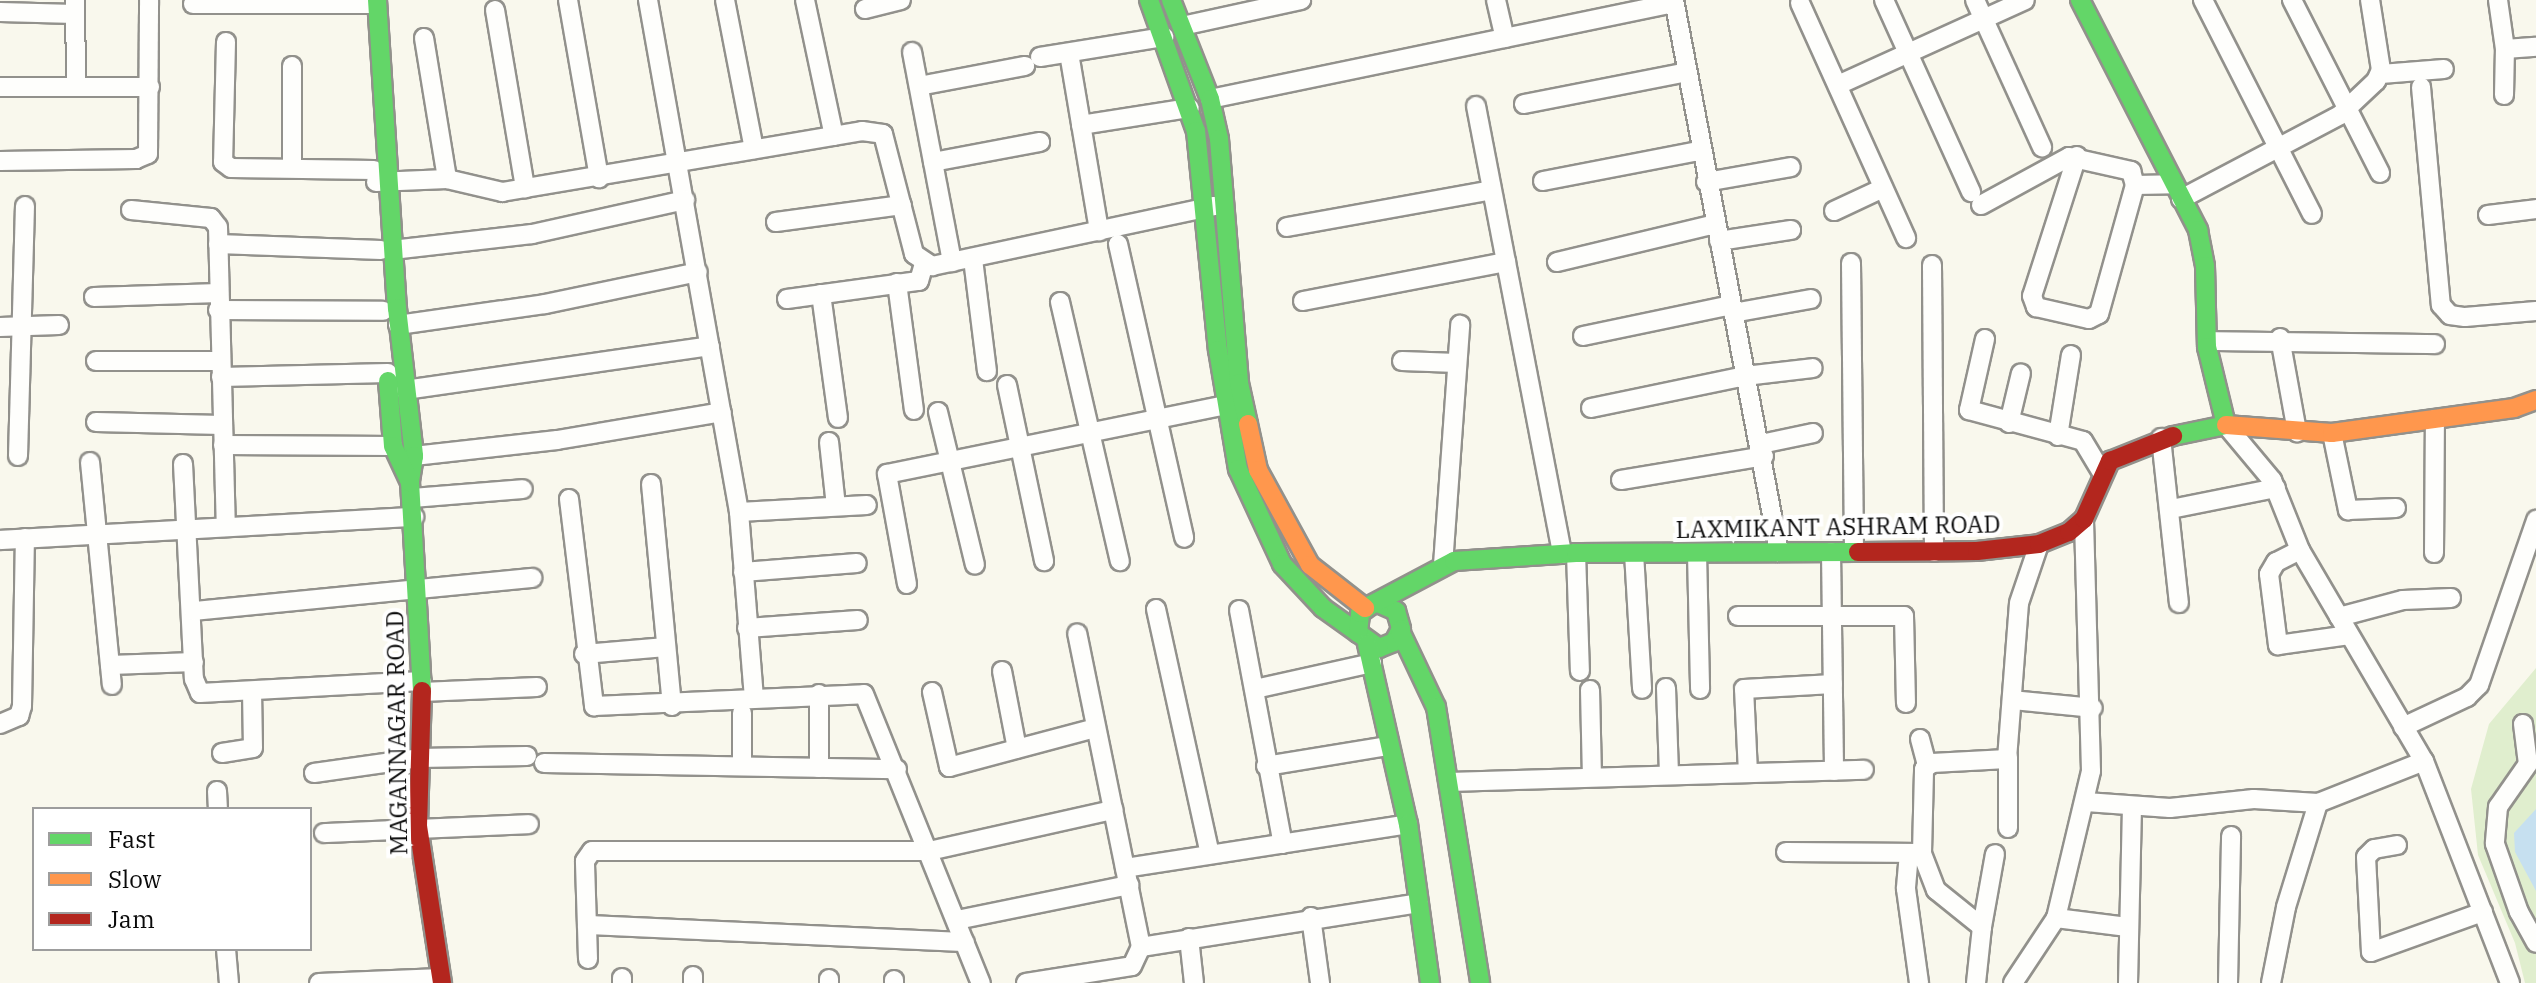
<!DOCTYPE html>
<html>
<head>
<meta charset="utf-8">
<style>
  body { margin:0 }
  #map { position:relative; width:2536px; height:983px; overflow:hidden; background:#f9f8ed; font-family:"IBM Plex Serif",serif }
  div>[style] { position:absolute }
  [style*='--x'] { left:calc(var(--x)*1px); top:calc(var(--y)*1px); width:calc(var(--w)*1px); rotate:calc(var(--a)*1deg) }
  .green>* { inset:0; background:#e0eece }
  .water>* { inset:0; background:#c6e0f0 }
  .roads { filter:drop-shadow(2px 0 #92918c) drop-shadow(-2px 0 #92918c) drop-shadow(0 2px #92918c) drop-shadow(0 -2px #92918c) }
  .street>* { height:18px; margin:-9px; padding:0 9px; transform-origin:9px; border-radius:9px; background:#fefefc }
  .fast>* { height:18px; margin:-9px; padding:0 9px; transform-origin:9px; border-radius:9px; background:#63d668 }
  .slow>* { height:18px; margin:-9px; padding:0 9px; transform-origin:9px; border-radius:9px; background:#ff974d }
  .jam>* { height:18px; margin:-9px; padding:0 9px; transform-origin:9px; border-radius:9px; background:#b3261e }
  span { translate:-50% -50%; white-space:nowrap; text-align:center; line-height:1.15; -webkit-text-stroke:8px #fff; paint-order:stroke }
  .street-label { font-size:24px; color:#0a0a0a }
  .legend { position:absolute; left:32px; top:807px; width:280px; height:144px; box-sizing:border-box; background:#fff; border:2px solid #9d9d9d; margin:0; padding:10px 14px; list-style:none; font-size:24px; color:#0a0a0a }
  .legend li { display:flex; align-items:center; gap:16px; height:40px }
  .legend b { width:40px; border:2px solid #9d9d9d }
</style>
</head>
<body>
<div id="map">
  <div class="green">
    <i style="clip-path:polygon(2536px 668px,2536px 983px,2525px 983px,2515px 943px,2478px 855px,2471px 789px,2489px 724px)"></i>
  </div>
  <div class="water">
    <i style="clip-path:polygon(2536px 809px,2536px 891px,2515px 852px,2514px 833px)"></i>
  </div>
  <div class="roads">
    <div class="street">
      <i style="--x:75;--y:0;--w:87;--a:89.3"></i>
      <i style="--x:568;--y:0;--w:181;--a:80.1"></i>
      <i style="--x:648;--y:0;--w:520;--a:79.92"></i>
      <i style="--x:739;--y:512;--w:186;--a:85.4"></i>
      <i style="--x:725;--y:0;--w:152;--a:79"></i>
      <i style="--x:805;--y:0;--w:139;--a:78"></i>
      <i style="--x:1496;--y:0;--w:39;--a:77"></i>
      <i style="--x:1674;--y:0;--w:562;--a:79.23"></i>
      <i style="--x:1884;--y:0;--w:211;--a:65.6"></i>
      <i style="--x:1975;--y:0;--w:162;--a:65.5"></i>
      <i style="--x:2203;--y:0;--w:240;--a:63"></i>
      <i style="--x:2292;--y:0;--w:194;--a:63"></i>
      <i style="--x:2498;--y:0;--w:49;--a:81.9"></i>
      <i style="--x:1800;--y:3;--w:258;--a:65.7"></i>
      <i style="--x:193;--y:4;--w:184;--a:0"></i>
      <i style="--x:865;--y:9;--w:37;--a:-14"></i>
      <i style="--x:495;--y:10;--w:181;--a:80.4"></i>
      <i style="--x:0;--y:12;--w:75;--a:1.5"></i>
      <i style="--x:1182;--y:26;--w:122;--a:-12.3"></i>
      <i style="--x:424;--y:38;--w:143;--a:80.7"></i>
      <i style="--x:226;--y:42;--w:120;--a:91.4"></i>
      <i style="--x:223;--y:162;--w:10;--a:37"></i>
      <i style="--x:231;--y:168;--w:143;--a:0.8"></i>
      <i style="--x:912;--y:52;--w:214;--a:79.2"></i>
      <i style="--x:1069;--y:53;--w:181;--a:80.4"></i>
      <i style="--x:1040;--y:57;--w:126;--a:-9.2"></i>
      <i style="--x:292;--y:66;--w:102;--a:90"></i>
      <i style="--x:2381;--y:74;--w:63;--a:-4.5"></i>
      <i style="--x:1838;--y:85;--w:205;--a:-24.4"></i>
      <i style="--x:919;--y:86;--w:108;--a:-10.7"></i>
      <i style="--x:0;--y:87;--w:150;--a:0"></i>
      <i style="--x:2421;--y:87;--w:219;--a:84.8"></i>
      <i style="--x:2441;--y:305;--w:13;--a:48"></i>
      <i style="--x:2450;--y:315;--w:15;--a:8"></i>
      <i style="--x:2465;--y:317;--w:71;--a:-4.8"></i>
      <i style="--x:2504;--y:95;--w:46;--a:-88.8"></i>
      <i style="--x:2505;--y:49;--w:31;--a:-4"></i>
      <i style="--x:1210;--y:99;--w:474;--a:-11.7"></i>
      <i style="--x:1524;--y:104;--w:166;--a:-11.1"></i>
      <i style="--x:1476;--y:106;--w:456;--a:79.1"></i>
      <i style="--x:1081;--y:125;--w:110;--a:-8.9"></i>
      <i style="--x:2077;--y:156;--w:147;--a:107.8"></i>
      <i style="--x:2032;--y:296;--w:12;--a:70"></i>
      <i style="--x:2036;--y:307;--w:54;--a:12.8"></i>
      <i style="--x:2089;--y:319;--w:11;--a:-27"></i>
      <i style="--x:2099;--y:314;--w:134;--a:-74.4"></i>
      <i style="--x:0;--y:161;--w:136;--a:-0.8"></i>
      <i style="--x:136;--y:159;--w:13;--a:-23"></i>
      <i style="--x:148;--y:154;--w:154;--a:-89.6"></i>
      <i style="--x:933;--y:162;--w:109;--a:-10.6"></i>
      <i style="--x:1543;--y:181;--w:159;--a:-10.9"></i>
      <i style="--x:376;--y:182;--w:71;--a:-2.4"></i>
      <i style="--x:447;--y:179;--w:57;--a:13.3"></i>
      <i style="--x:502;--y:192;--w:365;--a:-9.6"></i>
      <i style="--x:862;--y:131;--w:21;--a:8"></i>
      <i style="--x:883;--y:134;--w:124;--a:75.5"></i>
      <i style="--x:914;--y:254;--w:22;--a:34"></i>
      <i style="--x:932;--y:266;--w:289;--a:-12"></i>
      <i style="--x:1706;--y:182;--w:86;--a:-10"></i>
      <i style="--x:2181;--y:199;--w:180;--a:-27.8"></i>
      <i style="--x:2340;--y:115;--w:50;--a:-43.4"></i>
      <i style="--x:2376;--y:81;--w:12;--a:-66"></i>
      <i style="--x:2381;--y:70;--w:71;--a:-98.9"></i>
      <i style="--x:1981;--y:205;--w:100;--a:-28.6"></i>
      <i style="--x:2069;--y:157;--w:64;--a:12.7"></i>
      <i style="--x:2131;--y:171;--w:15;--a:74"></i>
      <i style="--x:2135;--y:185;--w:39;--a:-1"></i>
      <i style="--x:131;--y:210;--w:80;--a:5.7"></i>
      <i style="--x:211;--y:218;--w:11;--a:52"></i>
      <i style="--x:218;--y:227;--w:300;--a:88.5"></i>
      <i style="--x:1834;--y:211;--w:54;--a:-25.1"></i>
      <i style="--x:2488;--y:215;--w:48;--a:-7.1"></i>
      <i style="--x:776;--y:222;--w:127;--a:-7.7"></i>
      <i style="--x:1287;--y:227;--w:208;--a:-10.2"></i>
      <i style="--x:1719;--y:241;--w:73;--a:-8.7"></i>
      <i style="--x:218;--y:244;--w:163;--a:2.1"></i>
      <i style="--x:1118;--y:244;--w:301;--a:77.3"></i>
      <i style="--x:392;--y:250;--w:141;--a:-6.5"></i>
      <i style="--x:532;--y:234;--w:157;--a:-12.5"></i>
      <i style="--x:973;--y:259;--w:113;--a:82.9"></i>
      <i style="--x:1557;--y:262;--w:163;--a:-13.5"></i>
      <i style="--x:1851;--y:263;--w:289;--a:89.4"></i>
      <i style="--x:1932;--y:265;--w:287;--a:89.6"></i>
      <i style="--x:897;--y:283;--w:128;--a:82.4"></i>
      <i style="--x:821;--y:294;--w:125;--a:82.2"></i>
      <i style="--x:94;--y:297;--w:125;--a:-1.8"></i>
      <i style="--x:787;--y:299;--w:133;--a:-7.8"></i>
      <i style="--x:919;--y:281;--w:18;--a:-74"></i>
      <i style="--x:1303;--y:301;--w:207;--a:-10.9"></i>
      <i style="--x:1060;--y:302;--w:266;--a:77"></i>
      <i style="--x:218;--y:310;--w:165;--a:0.3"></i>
      <i style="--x:1733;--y:313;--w:79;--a:-10.2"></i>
      <i style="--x:398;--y:325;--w:148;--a:-8.1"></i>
      <i style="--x:545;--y:304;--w:156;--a:-11.8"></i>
      <i style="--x:0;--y:327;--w:59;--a:-1.9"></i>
      <i style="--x:1583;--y:336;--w:151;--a:-11.8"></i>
      <i style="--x:2280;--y:338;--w:96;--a:79.7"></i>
      <i style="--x:1985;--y:339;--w:73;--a:102.7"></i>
      <i style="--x:1969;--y:410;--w:118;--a:15.2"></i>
      <i style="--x:2083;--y:441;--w:35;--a:59"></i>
      <i style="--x:2207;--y:341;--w:228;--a:0.8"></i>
      <i style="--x:96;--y:361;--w:125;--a:0"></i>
      <i style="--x:1402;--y:361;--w:55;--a:2.1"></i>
      <i style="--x:221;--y:377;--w:167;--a:-1.4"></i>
      <i style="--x:1007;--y:385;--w:180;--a:78.1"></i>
      <i style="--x:405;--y:390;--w:308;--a:-8.2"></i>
      <i style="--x:1591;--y:408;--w:157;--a:-11.7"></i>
      <i style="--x:1745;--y:376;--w:68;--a:-6.7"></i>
      <i style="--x:938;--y:412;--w:157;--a:76.4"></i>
      <i style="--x:96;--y:422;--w:126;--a:1.4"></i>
      <i style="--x:2009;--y:423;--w:51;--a:-76.5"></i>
      <i style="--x:2226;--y:425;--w:72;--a:50.1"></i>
      <i style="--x:2272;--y:480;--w:75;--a:68.2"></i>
      <i style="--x:2300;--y:550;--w:245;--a:59.6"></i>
      <i style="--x:2424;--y:761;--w:238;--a:68.8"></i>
      <i style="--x:2332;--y:433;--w:79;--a:78.3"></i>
      <i style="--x:2348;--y:510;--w:48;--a:-2.4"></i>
      <i style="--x:2058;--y:436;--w:82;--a:-80.9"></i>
      <i style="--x:2161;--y:438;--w:166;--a:83.8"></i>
      <i style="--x:829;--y:442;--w:64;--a:83.8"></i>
      <i style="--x:1761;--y:444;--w:53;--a:-11.9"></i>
      <i style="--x:223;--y:445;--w:170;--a:0.3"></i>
      <i style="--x:18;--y:456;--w:250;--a:-88.4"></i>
      <i style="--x:414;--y:456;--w:144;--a:-6.4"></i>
      <i style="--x:557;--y:440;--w:167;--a:-9.6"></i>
      <i style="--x:90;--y:462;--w:224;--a:84.4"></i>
      <i style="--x:183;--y:464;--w:215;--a:87.1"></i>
      <i style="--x:194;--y:679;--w:15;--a:67"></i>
      <i style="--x:200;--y:693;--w:222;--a:-3.1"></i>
      <i style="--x:1621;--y:480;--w:145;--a:-9.5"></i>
      <i style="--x:651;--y:484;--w:223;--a:84.6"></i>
      <i style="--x:412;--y:498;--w:111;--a:-4.6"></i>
      <i style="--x:569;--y:499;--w:209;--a:83.1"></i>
      <i style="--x:594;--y:706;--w:270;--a:-2.5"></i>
      <i style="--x:864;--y:694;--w:312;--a:68"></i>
      <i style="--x:2171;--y:509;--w:107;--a:-11.3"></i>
      <i style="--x:739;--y:512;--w:128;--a:-3.1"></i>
      <i style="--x:0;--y:540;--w:415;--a:-3.2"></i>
      <i style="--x:2300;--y:550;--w:27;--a:153"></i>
      <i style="--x:2276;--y:562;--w:14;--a:120"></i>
      <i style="--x:2269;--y:574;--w:72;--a:82.8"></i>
      <i style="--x:2278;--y:645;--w:72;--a:-8"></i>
      <i style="--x:1831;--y:552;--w:219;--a:89.2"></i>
      <i style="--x:1576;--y:553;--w:118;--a:88.1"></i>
      <i style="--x:1634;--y:553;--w:136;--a:86.6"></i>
      <i style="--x:1697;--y:553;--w:136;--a:88.7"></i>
      <i style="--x:2434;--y:553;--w:134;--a:-89.6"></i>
      <i style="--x:1443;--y:565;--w:241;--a:-85.9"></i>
      <i style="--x:743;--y:572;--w:114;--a:-4.5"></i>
      <i style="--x:907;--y:584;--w:112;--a:-100.3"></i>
      <i style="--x:887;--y:474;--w:345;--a:-11.5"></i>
      <i style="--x:1156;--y:609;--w:251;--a:77.6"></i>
      <i style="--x:1239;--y:610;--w:238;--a:79.4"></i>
      <i style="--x:194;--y:611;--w:340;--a:-5.6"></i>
      <i style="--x:1738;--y:616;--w:166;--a:0"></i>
      <i style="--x:1904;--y:616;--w:87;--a:88.7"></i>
      <i style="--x:2339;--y:617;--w:66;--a:-14.9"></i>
      <i style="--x:2403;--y:600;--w:48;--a:-2.4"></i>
      <i style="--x:747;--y:628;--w:111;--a:-4.1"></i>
      <i style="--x:584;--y:654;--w:82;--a:-4.9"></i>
      <i style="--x:110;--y:665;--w:84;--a:-2"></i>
      <i style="--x:1002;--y:671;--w:79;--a:79.1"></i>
      <i style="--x:1666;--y:688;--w:87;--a:88"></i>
      <i style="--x:1255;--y:689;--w:120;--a:-12.5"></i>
      <i style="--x:1590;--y:690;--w:87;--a:88.7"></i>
      <i style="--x:422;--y:692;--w:115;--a:-2.5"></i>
      <i style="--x:932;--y:692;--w:77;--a:77.2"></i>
      <i style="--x:949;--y:767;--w:152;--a:-14.9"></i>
      <i style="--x:2012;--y:700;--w:81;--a:5.6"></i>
      <i style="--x:742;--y:713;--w:53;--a:90"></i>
      <i style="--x:0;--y:724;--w:21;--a:-23"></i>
      <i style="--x:19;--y:716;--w:10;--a:-73"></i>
      <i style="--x:22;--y:706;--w:168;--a:-89"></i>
      <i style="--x:2523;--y:724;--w:40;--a:82.9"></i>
      <i style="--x:2528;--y:764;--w:52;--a:124.9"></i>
      <i style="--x:2498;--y:807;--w:37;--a:95"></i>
      <i style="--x:2495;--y:844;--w:72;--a:70.6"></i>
      <i style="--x:2519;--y:912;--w:35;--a:61"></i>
      <i style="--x:2403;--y:727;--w:71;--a:-25.1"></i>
      <i style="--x:2467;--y:697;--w:17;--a:-45"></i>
      <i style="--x:2479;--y:685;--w:175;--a:-70.9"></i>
      <i style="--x:1920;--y:739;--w:28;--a:75"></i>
      <i style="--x:222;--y:753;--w:31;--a:-9"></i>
      <i style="--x:253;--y:748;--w:55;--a:-91"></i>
      <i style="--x:544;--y:763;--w:353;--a:1"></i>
      <i style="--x:1266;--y:766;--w:124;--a:-9.3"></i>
      <i style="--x:819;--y:768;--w:74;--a:-90"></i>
      <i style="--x:314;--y:773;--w:106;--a:-8.1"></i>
      <i style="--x:419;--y:758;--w:108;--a:-1.1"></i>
      <i style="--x:1748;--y:773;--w:84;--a:-92.7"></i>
      <i style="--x:1744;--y:689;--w:89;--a:-3.2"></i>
      <i style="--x:1449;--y:782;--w:415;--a:-1.7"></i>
      <i style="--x:217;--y:791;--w:18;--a:87"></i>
      <i style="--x:2086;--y:802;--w:84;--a:4.1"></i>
      <i style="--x:2170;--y:808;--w:84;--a:-6.1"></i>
      <i style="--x:2254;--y:799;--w:64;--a:3.6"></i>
      <i style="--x:2318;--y:803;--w:114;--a:-21.6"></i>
      <i style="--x:2008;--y:828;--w:71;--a:-90"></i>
      <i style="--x:324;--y:833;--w:205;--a:-2.5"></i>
      <i style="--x:2397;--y:845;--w:23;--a:170"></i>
      <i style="--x:2374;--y:849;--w:11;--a:135"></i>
      <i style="--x:2366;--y:857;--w:95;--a:87"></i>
      <i style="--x:2371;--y:952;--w:119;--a:-19.7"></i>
      <i style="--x:1786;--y:852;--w:136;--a:0.4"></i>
      <i style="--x:1909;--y:853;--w:36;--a:95"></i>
      <i style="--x:1906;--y:889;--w:95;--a:82.1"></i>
      <i style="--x:1125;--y:868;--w:286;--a:-8.8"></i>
      <i style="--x:1311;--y:917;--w:67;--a:82.2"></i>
      <i style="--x:2056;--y:918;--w:72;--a:7.2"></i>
      <i style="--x:957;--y:920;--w:176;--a:-11.5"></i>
      <i style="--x:587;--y:925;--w:378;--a:2.6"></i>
      <i style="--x:1982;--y:927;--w:74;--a:-79.9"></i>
      <i style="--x:1189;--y:938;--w:45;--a:83.7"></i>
      <i style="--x:1141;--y:947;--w:281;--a:-9"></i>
      <i style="--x:226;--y:949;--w:34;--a:85"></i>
      <i style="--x:588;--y:959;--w:98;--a:-91.8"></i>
      <i style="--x:585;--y:861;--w:12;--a:-55"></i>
      <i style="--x:592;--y:851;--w:337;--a:0"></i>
      <i style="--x:929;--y:851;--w:189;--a:-12.6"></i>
      <i style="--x:894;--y:980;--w:3;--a:90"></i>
      <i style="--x:319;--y:983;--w:122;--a:-2.3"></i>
      <i style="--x:622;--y:983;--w:5;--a:-90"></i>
      <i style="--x:693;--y:983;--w:7;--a:-90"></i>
      <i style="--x:829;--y:983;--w:4;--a:-90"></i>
      <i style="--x:1026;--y:983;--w:107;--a:-9.1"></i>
      <i style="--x:1132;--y:966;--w:21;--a:-65"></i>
      <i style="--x:1141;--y:947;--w:320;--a:-101.5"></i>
      <i style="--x:1976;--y:983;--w:56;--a:-83.9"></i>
      <i style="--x:1982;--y:927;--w:59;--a:-141.2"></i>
      <i style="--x:1936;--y:890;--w:40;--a:-111"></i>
      <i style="--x:1922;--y:853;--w:84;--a:-88.6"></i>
      <i style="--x:1924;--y:769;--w:10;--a:-37"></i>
      <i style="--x:1932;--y:763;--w:75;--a:-3.1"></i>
      <i style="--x:2007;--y:759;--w:156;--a:-85.6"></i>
      <i style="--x:2019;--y:603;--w:62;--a:-71.3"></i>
      <i style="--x:2013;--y:983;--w:78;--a:-56.5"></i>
      <i style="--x:2056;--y:918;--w:151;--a:-76.6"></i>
      <i style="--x:2091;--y:771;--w:252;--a:-91.6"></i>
      <i style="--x:2128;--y:983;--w:177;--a:-88.7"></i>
      <i style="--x:2228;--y:983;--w:147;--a:-88.8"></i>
      <i style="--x:2271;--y:983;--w:77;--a:-78.8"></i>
      <i style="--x:2286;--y:907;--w:109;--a:-72.9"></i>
    </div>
    <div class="fast">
      <i style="--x:377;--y:0;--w:309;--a:86.3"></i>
      <i style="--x:397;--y:308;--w:149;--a:83.4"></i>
      <i style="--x:414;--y:456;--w:26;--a:99"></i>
      <i style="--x:410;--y:482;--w:209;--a:86.7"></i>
      <i style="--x:1149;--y:0;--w:139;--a:70.3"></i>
      <i style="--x:1196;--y:131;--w:220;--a:84.3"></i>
      <i style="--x:1218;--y:350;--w:121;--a:80.5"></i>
      <i style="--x:1238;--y:469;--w:105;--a:65.1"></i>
      <i style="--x:1282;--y:564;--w:60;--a:47"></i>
      <i style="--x:1323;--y:608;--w:43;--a:35.5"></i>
      <i style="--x:1171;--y:0;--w:106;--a:68.5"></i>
      <i style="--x:1210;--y:99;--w:41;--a:77.3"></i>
      <i style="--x:1219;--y:139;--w:245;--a:85.3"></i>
      <i style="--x:1239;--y:383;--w:42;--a:77.6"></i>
      <i style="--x:2080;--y:0;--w:259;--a:62.8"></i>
      <i style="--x:2198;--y:230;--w:37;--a:79"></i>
      <i style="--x:2205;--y:266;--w:81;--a:88.6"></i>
      <i style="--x:2207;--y:347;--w:80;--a:76.3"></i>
      <i style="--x:2226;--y:425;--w:54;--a:168.3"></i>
      <i style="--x:388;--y:381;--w:65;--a:85.6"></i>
      <i style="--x:393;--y:446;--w:40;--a:65"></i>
      <i style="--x:1378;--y:603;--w:20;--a:24"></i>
      <i style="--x:1396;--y:611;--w:19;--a:74"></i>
      <i style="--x:1401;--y:629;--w:15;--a:118"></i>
      <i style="--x:1394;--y:642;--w:16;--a:158"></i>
      <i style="--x:1379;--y:648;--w:26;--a:-144"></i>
      <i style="--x:1358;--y:633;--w:20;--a:-84"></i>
      <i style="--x:1360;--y:613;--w:14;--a:-36"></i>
      <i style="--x:1371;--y:605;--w:94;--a:-27.9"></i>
      <i style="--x:1454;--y:561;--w:122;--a:-3.8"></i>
      <i style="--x:1576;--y:553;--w:282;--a:-0.2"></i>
      <i style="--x:1400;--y:631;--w:84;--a:64.7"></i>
      <i style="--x:1436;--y:707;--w:279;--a:80.9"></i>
      <i style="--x:1367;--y:644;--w:185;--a:77.2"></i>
      <i style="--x:1408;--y:824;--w:161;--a:82.1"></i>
    </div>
    <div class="slow">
      <i style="--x:1248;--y:424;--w:47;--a:77.7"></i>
      <i style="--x:1258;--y:470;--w:108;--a:61.3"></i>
      <i style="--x:1310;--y:565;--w:70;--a:38"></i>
      <i style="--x:2226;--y:425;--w:106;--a:4.3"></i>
      <i style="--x:2332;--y:433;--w:184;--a:-7.8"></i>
      <i style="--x:2514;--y:408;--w:23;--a:-20"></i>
    </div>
    <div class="jam">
      <i style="--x:1858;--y:552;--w:119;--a:-0.5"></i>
      <i style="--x:1977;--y:551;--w:62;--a:-6.4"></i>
      <i style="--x:2039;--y:544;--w:32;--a:-22"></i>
      <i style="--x:2069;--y:532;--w:20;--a:-41"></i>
      <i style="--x:2084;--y:519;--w:64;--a:-65.9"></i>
      <i style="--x:2110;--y:461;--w:68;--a:-21.6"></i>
      <i style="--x:422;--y:691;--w:135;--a:91.7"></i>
      <i style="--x:418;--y:826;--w:159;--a:81.3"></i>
    </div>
  </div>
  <div class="street-label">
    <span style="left:1838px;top:527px;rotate:-1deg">LAXMIKANT ASHRAM ROAD</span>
    <span style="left:397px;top:733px;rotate:-91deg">MAGANNAGAR ROAD</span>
  </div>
  <ul class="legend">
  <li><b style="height:10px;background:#63d668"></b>Fast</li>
  <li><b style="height:10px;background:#ff974d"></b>Slow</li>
  <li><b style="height:10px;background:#b3261e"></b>Jam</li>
  </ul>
</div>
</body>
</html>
